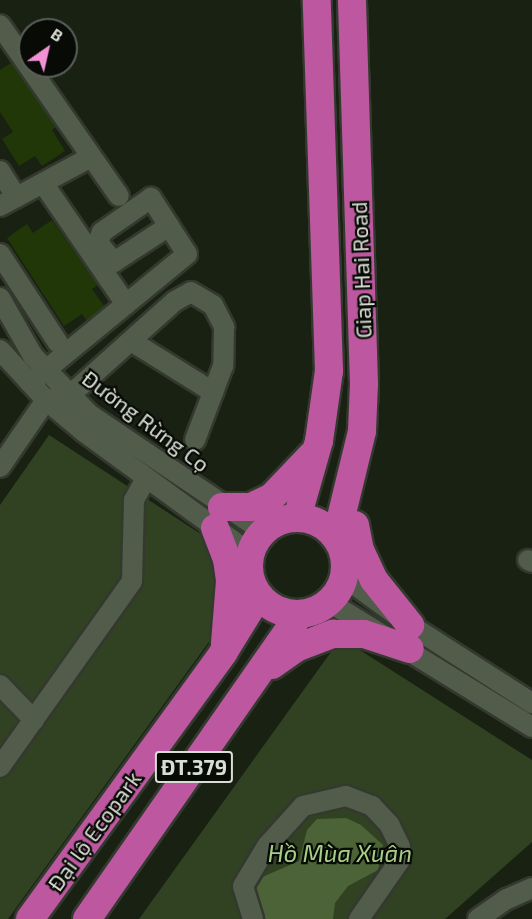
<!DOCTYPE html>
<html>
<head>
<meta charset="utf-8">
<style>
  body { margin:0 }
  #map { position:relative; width:532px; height:919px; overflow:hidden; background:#192113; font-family:"Exo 2",sans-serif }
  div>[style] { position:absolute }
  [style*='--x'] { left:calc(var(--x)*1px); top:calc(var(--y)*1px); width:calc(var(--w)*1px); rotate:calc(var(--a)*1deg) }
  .green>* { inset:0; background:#304221 }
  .water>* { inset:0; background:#4b6336 }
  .building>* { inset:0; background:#213708 }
  .roads { filter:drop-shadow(2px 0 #34392f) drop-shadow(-2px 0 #34392f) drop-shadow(0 2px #34392f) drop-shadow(0 -2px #34392f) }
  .minor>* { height:20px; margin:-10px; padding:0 10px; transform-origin:10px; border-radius:10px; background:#525c4b }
  .highway>* { height:28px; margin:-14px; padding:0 14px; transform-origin:14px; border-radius:14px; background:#bd58a0 }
  .highway>.ring { margin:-14px; padding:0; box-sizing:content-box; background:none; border:28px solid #bd58a0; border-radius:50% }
  span { translate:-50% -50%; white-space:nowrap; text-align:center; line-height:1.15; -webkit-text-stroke:4.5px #070a05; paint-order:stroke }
  .shield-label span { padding:2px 4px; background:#070a05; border:2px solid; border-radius:4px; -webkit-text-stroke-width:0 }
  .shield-label { font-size:21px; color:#d9ded4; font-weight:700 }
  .street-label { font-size:22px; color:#d9ded4 }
  .water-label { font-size:24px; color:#a7ce86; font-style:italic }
  .north { position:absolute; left:18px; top:18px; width:60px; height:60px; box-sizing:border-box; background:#070a05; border:2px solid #5b5f58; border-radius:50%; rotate:34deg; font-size:16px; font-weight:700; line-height:24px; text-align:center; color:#d9ded4 }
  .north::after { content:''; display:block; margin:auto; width:21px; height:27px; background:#f391d5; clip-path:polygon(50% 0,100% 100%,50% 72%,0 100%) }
</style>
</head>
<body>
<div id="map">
  <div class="green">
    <i style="clip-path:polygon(49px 435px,210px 540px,223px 571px,219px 628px,8px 919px,0 919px,0 505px)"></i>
    <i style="clip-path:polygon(341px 638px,532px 760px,532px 842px,445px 919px,139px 919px)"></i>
  </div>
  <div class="water">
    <i style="clip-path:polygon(346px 818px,361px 825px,383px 845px,378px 870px,348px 886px,335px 903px,333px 919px,266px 919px,256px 905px,254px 888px,260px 878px,299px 861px,307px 830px,317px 819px)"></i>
  </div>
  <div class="building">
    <i style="clip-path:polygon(11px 63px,56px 127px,52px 130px,65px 151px,42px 166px,35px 156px,19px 166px,2px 139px,13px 132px,0 112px,0 70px)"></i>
    <i style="clip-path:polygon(52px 220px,98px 285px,92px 289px,104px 306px,87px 321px,82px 314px,64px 326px,7px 238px,27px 224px,33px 233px)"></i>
  </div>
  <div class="roads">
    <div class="minor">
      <i style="--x:0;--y:25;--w:208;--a:55.2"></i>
      <i style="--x:0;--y:171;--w:31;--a:58"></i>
      <i style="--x:43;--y:183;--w:147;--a:55.6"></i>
      <i style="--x:0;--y:206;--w:103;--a:-28.3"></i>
      <i style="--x:0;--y:254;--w:106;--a:56.9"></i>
      <i style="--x:0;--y:298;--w:67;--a:60.4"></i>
      <i style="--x:33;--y:356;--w:81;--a:46"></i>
      <i style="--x:89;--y:414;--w:211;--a:34"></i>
      <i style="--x:131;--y:341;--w:97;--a:31.9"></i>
      <i style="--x:0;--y:350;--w:68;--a:47.4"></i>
      <i style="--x:46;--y:400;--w:50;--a:40.1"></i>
      <i style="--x:84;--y:432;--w:207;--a:36.1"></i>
      <i style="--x:30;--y:383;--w:203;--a:-39.4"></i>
      <i style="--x:187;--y:254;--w:67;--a:-122.7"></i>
      <i style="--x:151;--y:198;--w:60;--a:145.2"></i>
      <i style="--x:102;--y:232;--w:12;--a:110"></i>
      <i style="--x:98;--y:243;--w:25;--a:50"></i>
      <i style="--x:114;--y:262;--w:66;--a:-33.2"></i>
      <i style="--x:0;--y:467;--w:81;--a:-55.5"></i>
      <i style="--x:46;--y:400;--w:23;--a:-10"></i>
      <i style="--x:69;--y:396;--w:142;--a:-41.9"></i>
      <i style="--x:175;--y:301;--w:18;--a:-29"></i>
      <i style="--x:191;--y:292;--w:26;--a:31"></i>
      <i style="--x:213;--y:305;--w:25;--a:63"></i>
      <i style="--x:224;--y:327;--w:39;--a:91"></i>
      <i style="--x:223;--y:366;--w:79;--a:110.7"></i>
      <i style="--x:528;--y:560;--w:4;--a:27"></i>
      <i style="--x:344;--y:577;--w:82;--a:36"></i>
      <i style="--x:410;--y:625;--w:145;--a:32.6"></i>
      <i style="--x:329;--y:602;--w:238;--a:31.6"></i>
      <i style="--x:0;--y:685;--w:49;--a:45.8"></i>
      <i style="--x:0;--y:767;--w:228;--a:-54.6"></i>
      <i style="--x:132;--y:581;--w:81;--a:-88.6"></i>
      <i style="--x:134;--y:500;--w:25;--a:-61"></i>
      <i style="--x:253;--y:919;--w:34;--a:-107"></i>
      <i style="--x:243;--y:886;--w:47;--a:-59"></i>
      <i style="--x:267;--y:846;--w:54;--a:-48"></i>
      <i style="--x:303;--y:806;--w:44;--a:-13.1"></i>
      <i style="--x:346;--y:796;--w:28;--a:21"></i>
      <i style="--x:372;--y:806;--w:25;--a:47"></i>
      <i style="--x:389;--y:824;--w:25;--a:64"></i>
      <i style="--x:400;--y:847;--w:13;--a:90"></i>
      <i style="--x:400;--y:860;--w:72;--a:124.8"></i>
      <i style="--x:478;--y:919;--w:35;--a:-35"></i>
      <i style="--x:507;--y:899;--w:27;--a:-24"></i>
    </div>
    <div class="highway">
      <i style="--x:222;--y:507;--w:29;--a:0"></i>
      <i style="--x:251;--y:507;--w:23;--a:-25"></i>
      <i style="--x:272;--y:497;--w:58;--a:-46.4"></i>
      <i class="ring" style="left:249px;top:518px;width:68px;height:68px"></i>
      <i style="--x:297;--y:518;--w:80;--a:-74.1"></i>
      <i style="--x:319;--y:441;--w:71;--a:-81.9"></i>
      <i style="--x:329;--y:371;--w:371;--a:-91.9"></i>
      <i style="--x:355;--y:525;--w:25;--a:79"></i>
      <i style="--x:360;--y:550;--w:33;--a:65"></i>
      <i style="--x:374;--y:580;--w:58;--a:51.3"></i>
      <i style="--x:215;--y:528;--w:33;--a:69"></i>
      <i style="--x:227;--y:559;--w:22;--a:82"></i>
      <i style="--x:230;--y:581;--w:62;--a:94.6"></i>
      <i style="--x:336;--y:538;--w:110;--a:-76.3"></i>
      <i style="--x:362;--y:431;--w:47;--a:-87.6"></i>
      <i style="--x:364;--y:384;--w:384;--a:-91.8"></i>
      <i style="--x:272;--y:665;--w:29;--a:-35"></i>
      <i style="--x:296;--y:648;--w:40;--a:-21"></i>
      <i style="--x:333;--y:634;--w:31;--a:0"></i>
      <i style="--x:364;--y:634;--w:48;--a:18.1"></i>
      <i style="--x:30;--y:919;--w:329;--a:-54"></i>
      <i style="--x:223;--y:653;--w:68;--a:-58.2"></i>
      <i style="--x:87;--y:919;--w:372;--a:-55.1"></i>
    </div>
  </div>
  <div class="shield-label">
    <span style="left:194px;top:767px">ĐT.379</span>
  </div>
  <div class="street-label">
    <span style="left:361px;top:270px;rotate:-92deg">Giap Hai Road</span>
    <span style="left:146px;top:421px;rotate:37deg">Đường Rừng Cọ</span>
    <span style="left:94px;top:831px;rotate:-54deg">Đại lộ Ecopark</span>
  </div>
  <div class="water-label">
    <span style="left:340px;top:853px">Hồ Mùa Xuân</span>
  </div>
  <div class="north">B</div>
</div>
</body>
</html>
